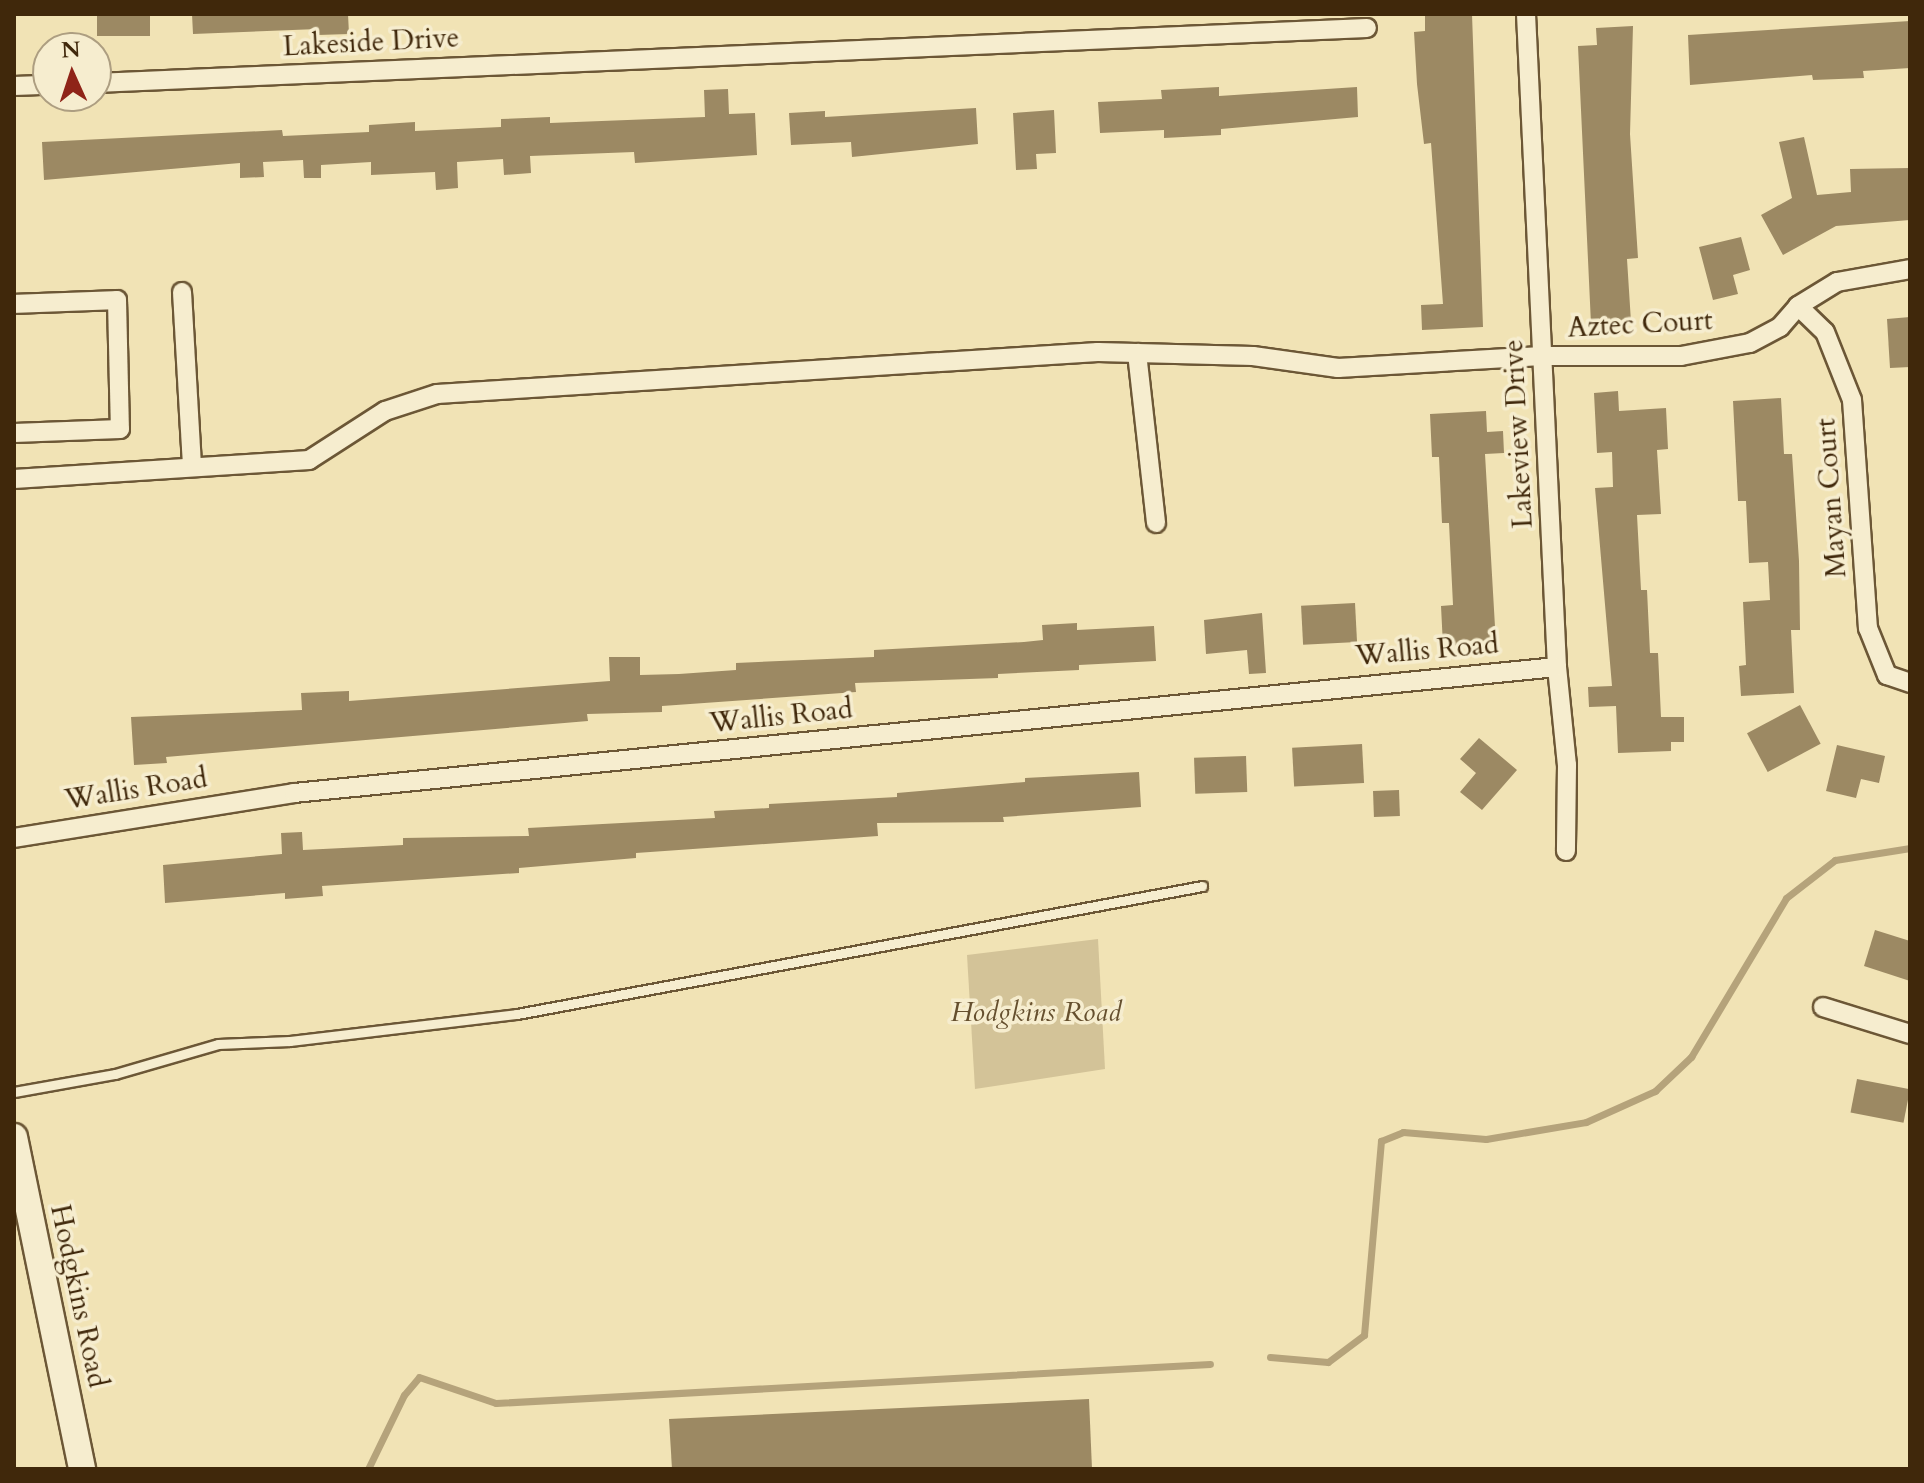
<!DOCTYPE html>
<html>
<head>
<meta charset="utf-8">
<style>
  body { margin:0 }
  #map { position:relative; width:1924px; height:1483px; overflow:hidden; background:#f1e3b5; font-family:Cardo,serif }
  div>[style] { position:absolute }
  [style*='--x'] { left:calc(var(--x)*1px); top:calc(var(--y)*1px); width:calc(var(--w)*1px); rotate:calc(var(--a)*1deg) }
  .green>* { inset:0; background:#d3c398 }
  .stream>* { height:7px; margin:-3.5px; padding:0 3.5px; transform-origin:3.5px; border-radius:3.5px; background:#b5a37b }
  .building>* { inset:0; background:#9c8963; transform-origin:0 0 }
  .roads { filter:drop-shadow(2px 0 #6c5736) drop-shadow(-2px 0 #6c5736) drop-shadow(0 2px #6c5736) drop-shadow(0 -2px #6c5736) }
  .lane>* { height:9px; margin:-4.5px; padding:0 4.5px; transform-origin:4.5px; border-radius:4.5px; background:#f6edcf }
  .street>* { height:18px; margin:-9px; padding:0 9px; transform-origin:9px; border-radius:9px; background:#f6edcf }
  .secondary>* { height:26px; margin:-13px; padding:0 13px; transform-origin:13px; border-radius:13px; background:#f6edcf }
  span { translate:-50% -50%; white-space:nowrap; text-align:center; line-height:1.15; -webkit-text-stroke:7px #f6edcf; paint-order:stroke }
  .street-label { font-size:28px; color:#40280b }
  .park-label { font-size:28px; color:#654f2e; font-style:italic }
  .frame { position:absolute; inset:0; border:16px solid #40280b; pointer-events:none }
  .north { position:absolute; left:32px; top:32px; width:80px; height:80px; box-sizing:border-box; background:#f6edcf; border:2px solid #ad9e81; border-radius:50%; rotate:357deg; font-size:22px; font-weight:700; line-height:32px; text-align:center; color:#40280b }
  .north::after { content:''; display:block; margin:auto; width:28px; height:36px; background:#8f2418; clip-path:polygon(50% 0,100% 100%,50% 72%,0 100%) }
</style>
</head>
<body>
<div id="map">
  <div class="green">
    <i style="clip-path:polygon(1098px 939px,1105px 1069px,975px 1089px,967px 955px)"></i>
  </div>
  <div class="stream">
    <i style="--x:1270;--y:1357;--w:58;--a:4.9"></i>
    <i style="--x:1328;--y:1362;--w:45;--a:-36.9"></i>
    <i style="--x:1364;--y:1335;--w:195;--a:-85"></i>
    <i style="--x:1381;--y:1141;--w:24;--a:-22"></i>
    <i style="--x:1403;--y:1132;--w:83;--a:4.8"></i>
    <i style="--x:1486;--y:1139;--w:101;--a:-9.6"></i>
    <i style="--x:1586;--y:1122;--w:76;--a:-24.2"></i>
    <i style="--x:1655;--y:1091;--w:50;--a:-43.4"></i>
    <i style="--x:1691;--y:1057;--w:185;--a:-59.1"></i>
    <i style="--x:1786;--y:898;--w:62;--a:-37.8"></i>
    <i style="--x:1835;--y:860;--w:76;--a:-9.1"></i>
    <i style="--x:368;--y:1469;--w:82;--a:-64.1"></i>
    <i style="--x:404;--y:1395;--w:23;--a:-50"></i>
    <i style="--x:419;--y:1377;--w:81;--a:18.7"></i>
    <i style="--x:496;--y:1403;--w:715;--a:-3.13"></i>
  </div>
  <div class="building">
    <i style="left:97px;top:14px;width:53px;height:22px"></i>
    <i style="clip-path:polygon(192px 14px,348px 14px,349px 34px,318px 35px,318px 29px,193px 34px)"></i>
    <i style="clip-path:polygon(1425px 14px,1472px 14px,1483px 327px,1422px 330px,1421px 305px,1443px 304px,1431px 143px,1424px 144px,1417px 84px,1414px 32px,1425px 31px)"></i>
    <i style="clip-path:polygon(1910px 21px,1910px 68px,1863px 71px,1864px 78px,1813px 80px,1812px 75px,1690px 85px,1688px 35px)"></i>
    <i style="clip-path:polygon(1633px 26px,1630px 134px,1638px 258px,1627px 259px,1631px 322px,1591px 324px,1578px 46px,1597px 45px,1596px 28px)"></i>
    <i style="clip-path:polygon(1219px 87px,1219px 96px,1357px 87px,1358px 117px,1221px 129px,1221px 135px,1164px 138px,1164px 130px,1100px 133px,1098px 102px,1162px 99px,1161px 90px)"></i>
    <i style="clip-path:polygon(728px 89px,729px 114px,755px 113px,757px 155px,635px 163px,634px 152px,530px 156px,531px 173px,504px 175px,503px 159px,457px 162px,458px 188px,436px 190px,435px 172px,371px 175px,371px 162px,321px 165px,321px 178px,304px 178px,303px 160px,263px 162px,264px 177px,240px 178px,240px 163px,44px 180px,42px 142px,282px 130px,283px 136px,369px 132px,369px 125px,415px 122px,415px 131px,501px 127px,501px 119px,550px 117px,550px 123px,705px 117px,704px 90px)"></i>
    <i style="clip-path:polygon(976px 108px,978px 144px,852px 157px,851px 142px,791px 145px,789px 113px,825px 111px,825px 117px)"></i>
    <i style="clip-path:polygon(1054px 110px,1056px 153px,1036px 154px,1037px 169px,1016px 170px,1013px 113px)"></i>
    <i style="clip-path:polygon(1804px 137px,1817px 195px,1851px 192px,1850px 169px,1910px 168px,1910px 220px,1836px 226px,1783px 255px,1761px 215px,1792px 198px,1779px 142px)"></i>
    <i style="clip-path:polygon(1741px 237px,1750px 270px,1733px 275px,1738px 294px,1713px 300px,1699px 247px)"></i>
    <i style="clip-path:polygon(1910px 317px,1910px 367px,1890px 368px,1887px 319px)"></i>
    <i style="clip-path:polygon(1618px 391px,1619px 411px,1666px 408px,1668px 449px,1657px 450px,1661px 514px,1637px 515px,1641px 590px,1647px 590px,1650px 653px,1658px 653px,1661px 717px,1684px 717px,1684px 742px,1671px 742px,1671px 751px,1618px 753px,1616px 706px,1589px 707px,1588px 687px,1612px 686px,1595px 488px,1613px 487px,1612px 452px,1597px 453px,1594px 393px)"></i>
    <i style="clip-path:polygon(1781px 398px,1784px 454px,1792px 454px,1799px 561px,1800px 630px,1791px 630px,1794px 693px,1741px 696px,1739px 666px,1746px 665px,1743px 602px,1770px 600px,1768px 562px,1749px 563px,1746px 501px,1738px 501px,1733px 401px)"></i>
    <i style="clip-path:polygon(1486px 411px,1487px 432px,1503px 431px,1504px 453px,1485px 454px,1496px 644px,1443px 646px,1441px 606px,1453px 605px,1449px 523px,1442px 523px,1439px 457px,1432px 457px,1430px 414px)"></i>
    <i style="left:1355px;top:603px;width:39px;height:54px;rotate:87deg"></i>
    <i style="clip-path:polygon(1262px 613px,1266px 673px,1249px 674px,1247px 650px,1206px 654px,1204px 620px)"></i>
    <i style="clip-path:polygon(1077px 623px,1077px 630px,1154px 626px,1156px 661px,1079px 665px,1079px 670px,998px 674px,998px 678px,855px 683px,856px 692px,662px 706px,662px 712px,587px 714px,588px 721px,166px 757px,167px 763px,134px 765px,131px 717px,302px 710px,301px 693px,349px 691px,349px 701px,610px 681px,609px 657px,640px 657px,640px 675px,679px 674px,736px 670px,736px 663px,874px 657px,874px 650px,1024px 642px,1043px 640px,1042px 625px)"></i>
    <i style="left:1800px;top:705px;width:44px;height:60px;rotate:62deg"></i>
    <i style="clip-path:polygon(1479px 738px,1517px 770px,1482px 810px,1460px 792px,1476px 773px,1460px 759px)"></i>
    <i style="left:1362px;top:744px;width:39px;height:70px;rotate:87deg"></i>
    <i style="clip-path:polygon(1837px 745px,1885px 756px,1879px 783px,1861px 779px,1856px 798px,1826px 791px)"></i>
    <i style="left:1246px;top:756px;width:36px;height:52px;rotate:88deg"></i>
    <i style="clip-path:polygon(1139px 772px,1141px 807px,1003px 817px,1004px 822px,877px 823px,878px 836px,636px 853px,636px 858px,519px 868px,519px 873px,322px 886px,323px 896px,285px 899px,285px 893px,165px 903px,163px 865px,282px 854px,281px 833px,302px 832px,303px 850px,403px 845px,403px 838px,529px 836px,528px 828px,715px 818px,714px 811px,769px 808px,769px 804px,897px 797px,897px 793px,1025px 782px,1025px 778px)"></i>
    <i style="left:1399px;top:790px;width:26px;height:26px;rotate:88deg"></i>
    <i style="clip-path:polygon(1875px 930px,1910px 941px,1910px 981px,1864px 966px)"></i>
    <i style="left:1857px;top:1079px;width:54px;height:34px;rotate:11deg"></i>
    <i style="clip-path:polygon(1089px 1399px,1092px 1469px,672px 1469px,669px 1419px)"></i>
  </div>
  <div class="roads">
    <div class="lane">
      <i style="--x:14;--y:1092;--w:103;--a:-10.1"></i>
      <i style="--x:115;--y:1074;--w:107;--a:-16.2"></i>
      <i style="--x:218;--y:1044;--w:72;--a:-2.4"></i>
      <i style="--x:290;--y:1041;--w:229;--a:-6.8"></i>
      <i style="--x:517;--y:1014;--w:697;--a:-10.58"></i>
    </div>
    <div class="street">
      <i style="--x:1526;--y:14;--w:654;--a:87.28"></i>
      <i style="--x:1557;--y:667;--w:99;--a:84.2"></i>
      <i style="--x:1567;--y:765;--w:86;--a:90.7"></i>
      <i style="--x:96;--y:83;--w:1272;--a:-2.48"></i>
      <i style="--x:14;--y:86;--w:34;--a:-2"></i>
      <i style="--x:182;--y:292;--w:174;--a:86.7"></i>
      <i style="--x:14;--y:304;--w:103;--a:-2.2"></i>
      <i style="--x:117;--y:300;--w:129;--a:88.7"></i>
      <i style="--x:120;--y:429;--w:106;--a:177.8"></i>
      <i style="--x:1798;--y:306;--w:37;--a:44"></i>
      <i style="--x:1825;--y:332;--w:73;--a:68.3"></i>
      <i style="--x:1852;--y:400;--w:229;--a:86"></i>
      <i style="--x:1868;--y:628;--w:51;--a:68"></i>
      <i style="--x:1887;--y:675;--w:24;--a:19"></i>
      <i style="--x:1137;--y:353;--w:171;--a:83.6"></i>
      <i style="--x:14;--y:479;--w:296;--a:-3.7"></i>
      <i style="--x:309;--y:460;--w:90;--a:-32.8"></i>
      <i style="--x:385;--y:411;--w:55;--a:-18.1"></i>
      <i style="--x:437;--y:394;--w:662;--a:-3.64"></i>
      <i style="--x:1098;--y:352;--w:155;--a:1.5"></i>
      <i style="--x:1253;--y:356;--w:86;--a:8"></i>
      <i style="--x:1338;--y:368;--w:204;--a:-3.4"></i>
      <i style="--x:1542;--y:356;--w:139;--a:0"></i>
      <i style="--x:1681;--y:356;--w:70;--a:-10.7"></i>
      <i style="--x:1750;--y:343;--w:34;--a:-28"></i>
      <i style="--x:1780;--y:327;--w:28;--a:-49"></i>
      <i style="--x:1798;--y:306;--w:46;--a:-31.6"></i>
      <i style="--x:1837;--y:282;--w:74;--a:-10.1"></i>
      <i style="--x:14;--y:838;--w:284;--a:-9.1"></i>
      <i style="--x:294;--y:793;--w:1269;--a:-5.7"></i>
      <i style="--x:1823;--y:1007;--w:91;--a:17.2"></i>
    </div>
    <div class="secondary">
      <i style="--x:14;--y:1137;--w:339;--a:78.4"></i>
    </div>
  </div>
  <div class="street-label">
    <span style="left:371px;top:42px;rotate:-3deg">Lakeside Drive</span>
    <span style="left:1640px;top:324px;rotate:-3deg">Aztec Court</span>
    <span style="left:1518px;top:434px;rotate:-93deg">Lakeview Drive</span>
    <span style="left:1831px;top:498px;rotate:-94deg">Mayan Court</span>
    <span style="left:1427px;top:650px;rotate:-5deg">Wallis Road</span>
    <span style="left:781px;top:716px;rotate:-6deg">Wallis Road</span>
    <span style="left:136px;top:789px;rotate:-9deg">Wallis Road</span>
    <span style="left:79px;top:1296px;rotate:78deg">Hodgkins Road</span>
  </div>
  <div class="park-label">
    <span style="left:1036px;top:1012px">Hodgkins Road</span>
  </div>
  <div class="frame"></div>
  <div class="north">N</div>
</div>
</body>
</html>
